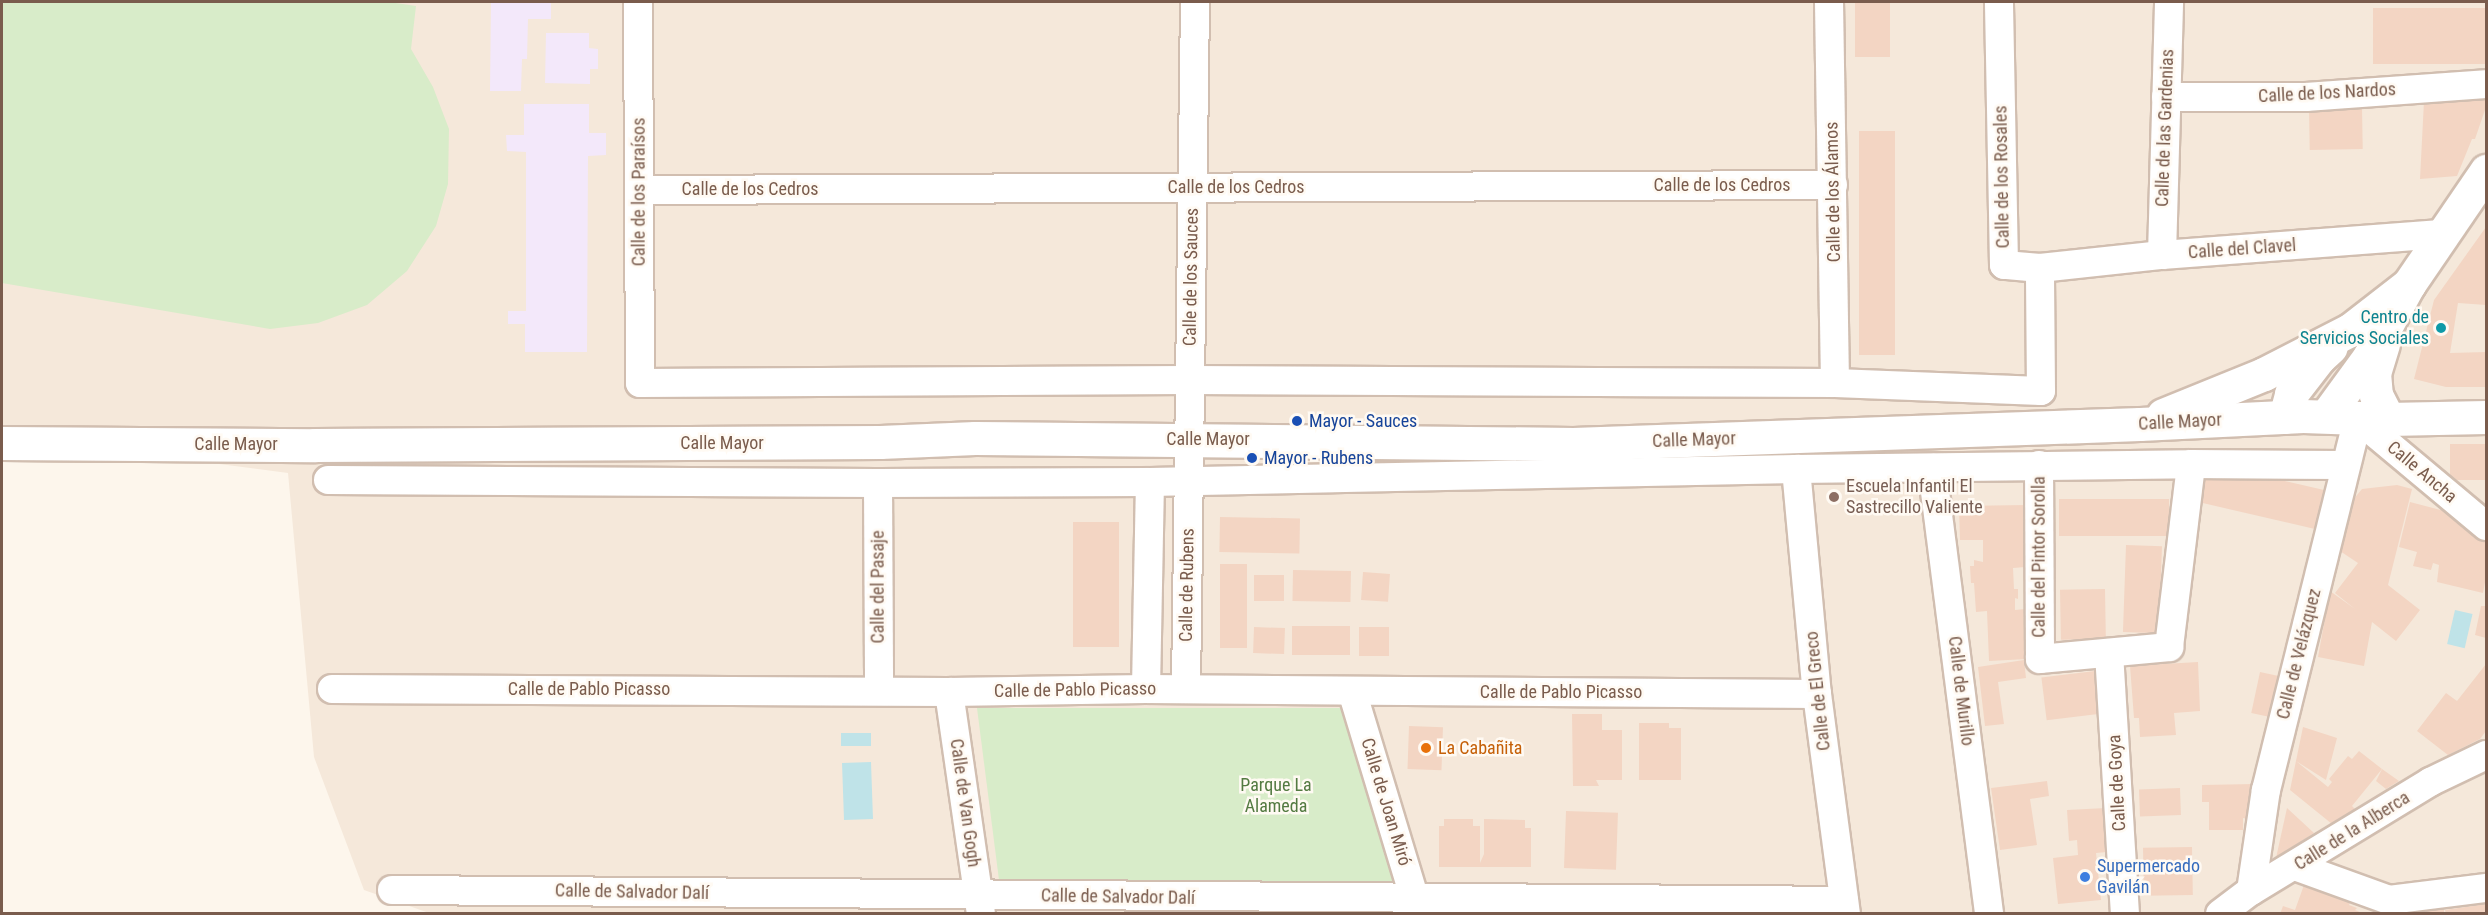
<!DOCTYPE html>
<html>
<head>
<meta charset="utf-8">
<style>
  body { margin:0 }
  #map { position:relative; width:2488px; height:915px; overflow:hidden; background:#fdf6ec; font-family:"Roboto Condensed",sans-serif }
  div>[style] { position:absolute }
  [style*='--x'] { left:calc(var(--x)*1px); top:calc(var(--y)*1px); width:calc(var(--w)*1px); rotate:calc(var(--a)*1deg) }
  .residential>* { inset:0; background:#f5e8da }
  .education>* { inset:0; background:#f3e8fa }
  .green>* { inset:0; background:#d8ecc9 }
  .water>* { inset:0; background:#bfe3e8; transform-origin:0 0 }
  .building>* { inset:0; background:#f3d5c3; transform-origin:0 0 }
  .roads { filter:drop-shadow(2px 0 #d1beb0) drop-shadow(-2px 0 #d1beb0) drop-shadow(0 2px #d1beb0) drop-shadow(0 -2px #d1beb0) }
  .minor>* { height:28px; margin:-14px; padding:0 14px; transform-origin:14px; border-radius:14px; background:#fff }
  .tertiary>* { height:33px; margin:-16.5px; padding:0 16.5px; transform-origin:16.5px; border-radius:16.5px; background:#fff }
  .dots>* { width:16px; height:16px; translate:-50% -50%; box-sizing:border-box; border:3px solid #fffaf3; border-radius:50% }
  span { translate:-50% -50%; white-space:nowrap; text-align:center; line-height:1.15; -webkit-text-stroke:5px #fffaf3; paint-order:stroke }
  .street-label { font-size:18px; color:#7a5c4d }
  .culture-label { font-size:18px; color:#0d838f }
  .right { translate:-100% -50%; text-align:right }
  .transit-label { font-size:18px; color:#164399 }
  .left { translate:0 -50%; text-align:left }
  .education-label { font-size:18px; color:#785e54 }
  .food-label { font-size:18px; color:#c56008 }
  .park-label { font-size:18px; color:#537a41 }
  .shop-label { font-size:18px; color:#366cbe }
  .frame { position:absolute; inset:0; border:3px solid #7a5c4d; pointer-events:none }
</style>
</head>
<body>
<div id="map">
  <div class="residential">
    <i style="clip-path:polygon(2px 2px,2486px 2px,2486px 913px,429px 913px,364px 890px,314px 757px,288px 473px,2px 436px)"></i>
  </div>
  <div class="education">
    <i style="clip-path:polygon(491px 2px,551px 2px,551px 19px,528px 19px,527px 59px,522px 59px,521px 91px,490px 91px)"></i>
    <i style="clip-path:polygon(546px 33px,589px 33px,589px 48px,598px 49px,598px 69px,590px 69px,590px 84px,545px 83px)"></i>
    <i style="clip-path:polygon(524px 104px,589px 104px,589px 133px,606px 133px,606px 155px,588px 156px,587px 352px,525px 352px,525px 324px,508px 324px,508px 311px,526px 311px,526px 152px,507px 151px,506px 135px,524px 135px)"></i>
  </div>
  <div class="green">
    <i style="clip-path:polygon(2px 2px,389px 2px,416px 6px,411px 49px,433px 87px,449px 129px,448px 184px,436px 226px,407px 271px,367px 305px,318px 323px,270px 329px,2px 283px)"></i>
    <i style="clip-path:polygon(977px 708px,1341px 708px,1399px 889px,999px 880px)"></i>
  </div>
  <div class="water">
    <i style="left:2455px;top:610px;width:18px;height:35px;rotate:13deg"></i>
    <i style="left:871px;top:733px;width:13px;height:30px;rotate:90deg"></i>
    <i style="left:871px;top:762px;width:57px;height:29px;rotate:88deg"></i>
  </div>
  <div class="building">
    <i style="left:1855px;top:2px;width:35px;height:55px"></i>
    <i style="left:2486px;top:8px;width:56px;height:113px;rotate:90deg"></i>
    <i style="clip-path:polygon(2486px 95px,2486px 107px,2475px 139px,2472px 139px,2457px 176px,2420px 179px,2424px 101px)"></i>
    <i style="left:2362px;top:107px;width:42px;height:53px;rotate:89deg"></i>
    <i style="left:1859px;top:131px;width:36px;height:224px"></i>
    <i style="clip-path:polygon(2486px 227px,2486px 305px,2458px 303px,2450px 353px,2486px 352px,2486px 387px,2446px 387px,2414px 379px,2434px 300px)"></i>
    <i style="left:2486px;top:444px;width:36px;height:36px;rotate:90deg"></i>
    <i style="clip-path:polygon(2397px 485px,2412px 489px,2388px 585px,2420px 610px,2396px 641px,2372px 622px,2364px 666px,2318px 657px,2330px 591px,2355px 609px,2335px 593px,2358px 563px,2340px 551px,2352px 501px,2362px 489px)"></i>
    <i style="left:2324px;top:490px;width:40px;height:123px;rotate:103deg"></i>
    <i style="left:2059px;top:499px;width:110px;height:37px"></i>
    <i style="clip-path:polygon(2410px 502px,2452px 513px,2486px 539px,2486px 577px,2483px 593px,2437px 582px,2439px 565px,2433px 563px,2431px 570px,2413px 566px,2417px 552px,2399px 547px)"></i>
    <i style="clip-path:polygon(2027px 505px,2028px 561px,2025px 567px,2013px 568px,2014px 589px,2018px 589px,2018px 599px,2015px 598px,2015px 610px,2025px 609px,2027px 659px,1989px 661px,1987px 611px,1976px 612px,1974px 583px,1971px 583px,1970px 566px,1974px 566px,1974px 560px,1983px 562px,1983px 540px,1960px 540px,1959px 506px)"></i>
    <i style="left:1220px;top:517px;width:80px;height:35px;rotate:1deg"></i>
    <i style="left:1073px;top:522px;width:46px;height:125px"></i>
    <i style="left:2126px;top:545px;width:36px;height:87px;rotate:2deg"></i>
    <i style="left:1220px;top:564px;width:27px;height:84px"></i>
    <i style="left:1293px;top:570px;width:58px;height:31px;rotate:1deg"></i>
    <i style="left:1363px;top:572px;width:27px;height:28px;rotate:4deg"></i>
    <i style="left:1254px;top:575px;width:30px;height:26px"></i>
    <i style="left:2105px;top:589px;width:50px;height:45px;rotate:89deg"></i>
    <i style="clip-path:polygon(2481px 606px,2486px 606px,2486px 638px,2475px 635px)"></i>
    <i style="left:1292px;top:626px;width:58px;height:29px"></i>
    <i style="left:1254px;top:627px;width:31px;height:26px;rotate:2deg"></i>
    <i style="left:1359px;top:627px;width:30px;height:29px"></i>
    <i style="clip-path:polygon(2024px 660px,2026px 678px,1998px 682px,2004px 724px,1985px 726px,1978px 667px)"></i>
    <i style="clip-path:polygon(2198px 662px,2200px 711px,2174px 713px,2176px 735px,2140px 737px,2139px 718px,2134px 718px,2130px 666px)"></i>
    <i style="clip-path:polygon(2486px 664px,2486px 731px,2480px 739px,2448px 755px,2417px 731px,2446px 693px,2457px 701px)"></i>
    <i style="left:2095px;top:671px;width:43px;height:54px;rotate:83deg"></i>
    <i style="left:2260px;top:672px;width:19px;height:42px;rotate:12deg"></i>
    <i style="clip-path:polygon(1572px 714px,1602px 714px,1602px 730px,1622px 730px,1622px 780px,1596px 780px,1599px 786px,1573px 786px)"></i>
    <i style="clip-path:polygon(1639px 723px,1669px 723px,1669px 728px,1681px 728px,1681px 780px,1639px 780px)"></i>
    <i style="left:1409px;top:726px;width:34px;height:43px;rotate:2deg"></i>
    <i style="clip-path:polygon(2303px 727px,2337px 738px,2326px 780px,2296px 761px,2328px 787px,2332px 782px,2329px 779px,2348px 756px,2352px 759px,2359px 751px,2382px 769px,2352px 806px,2355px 809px,2332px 824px,2290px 790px)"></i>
    <i style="clip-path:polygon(2382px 769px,2399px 781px,2386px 789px,2376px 781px)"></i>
    <i style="clip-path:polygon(2047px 781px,2049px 796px,2030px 799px,2037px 845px,2000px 850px,1991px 788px)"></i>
    <i style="clip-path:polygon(2254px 784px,2248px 819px,2243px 818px,2243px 830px,2209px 830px,2209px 802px,2202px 802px,2202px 785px)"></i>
    <i style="left:2180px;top:788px;width:27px;height:41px;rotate:88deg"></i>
    <i style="clip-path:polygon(2106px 808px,2107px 852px,2096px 853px,2101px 900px,2058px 904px,2053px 858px,2078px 855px,2077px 840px,2069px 841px,2067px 810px)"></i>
    <i style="clip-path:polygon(2287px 808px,2314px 833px,2276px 858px)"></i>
    <i style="left:1566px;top:811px;width:52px;height:57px;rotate:2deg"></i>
    <i style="clip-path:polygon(1444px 819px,1473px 819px,1473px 826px,1480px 826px,1480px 863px,1484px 854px,1484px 819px,1525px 820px,1525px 828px,1531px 828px,1531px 867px,1439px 867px,1439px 826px,1444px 826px)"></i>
    <i style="left:2192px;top:847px;width:48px;height:49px;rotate:89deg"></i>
    <i style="clip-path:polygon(2304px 885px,2350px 902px,2349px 905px,2357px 908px,2355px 910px,2365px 914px,2280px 914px,2283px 906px,2295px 910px)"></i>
    <i style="clip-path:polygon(2486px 904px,2486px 914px,2446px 914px,2445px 910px)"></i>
    <i style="clip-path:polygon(2444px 908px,2444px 914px,2413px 914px,2412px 912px)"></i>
  </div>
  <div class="roads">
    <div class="minor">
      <i style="--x:638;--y:2;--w:381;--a:89.7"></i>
      <i style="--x:640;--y:383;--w:550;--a:-0.31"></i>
      <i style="--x:1190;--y:380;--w:645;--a:0.27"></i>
      <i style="--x:1835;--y:383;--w:206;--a:2.2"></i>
      <i style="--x:2041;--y:391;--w:123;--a:-90.5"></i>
      <i style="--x:2040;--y:268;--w:36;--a:-175"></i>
      <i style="--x:2004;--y:265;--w:263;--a:-91.1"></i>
      <i style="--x:1829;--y:2;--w:381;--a:89.1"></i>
      <i style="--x:2166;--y:97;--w:140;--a:0"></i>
      <i style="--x:2306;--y:97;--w:180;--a:-4.1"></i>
      <i style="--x:639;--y:190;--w:1194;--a:-0.24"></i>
      <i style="--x:2162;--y:255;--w:253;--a:-88.4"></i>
      <i style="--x:2040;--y:268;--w:123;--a:-6.1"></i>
      <i style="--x:2162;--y:255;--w:283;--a:-4.3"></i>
      <i style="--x:2039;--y:465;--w:194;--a:89.7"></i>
      <i style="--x:2040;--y:659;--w:130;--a:-5.3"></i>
      <i style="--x:2169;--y:647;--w:184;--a:-83.1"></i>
      <i style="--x:1932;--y:468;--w:450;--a:82.7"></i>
      <i style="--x:1796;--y:469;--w:226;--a:84.7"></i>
      <i style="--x:1817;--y:694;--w:222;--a:82.5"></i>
      <i style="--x:328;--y:480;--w:550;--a:0.31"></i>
      <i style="--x:878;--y:483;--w:272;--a:-0.2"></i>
      <i style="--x:1150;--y:482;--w:646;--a:-1.15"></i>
      <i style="--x:1796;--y:469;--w:395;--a:-0.7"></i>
      <i style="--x:2191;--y:464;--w:154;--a:0.4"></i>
      <i style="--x:878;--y:483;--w:208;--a:89.7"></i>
      <i style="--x:2109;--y:653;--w:261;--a:86.5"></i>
      <i style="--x:332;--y:689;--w:617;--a:0.28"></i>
      <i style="--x:949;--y:692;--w:197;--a:-0.9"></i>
      <i style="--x:1146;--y:689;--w:671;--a:0.43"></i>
      <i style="--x:1146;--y:689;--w:207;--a:-88.9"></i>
      <i style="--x:1186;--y:689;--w:687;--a:-89.25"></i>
      <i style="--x:1352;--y:691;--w:218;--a:73.2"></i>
      <i style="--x:1415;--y:900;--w:14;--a:82"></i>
      <i style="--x:949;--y:692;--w:223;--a:81.8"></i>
      <i style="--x:2295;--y:866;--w:100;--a:19.9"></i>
      <i style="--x:2389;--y:900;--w:98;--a:-7.1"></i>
      <i style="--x:392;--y:890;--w:1452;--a:0.43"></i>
      <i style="--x:2251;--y:891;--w:102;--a:-81.6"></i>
      <i style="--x:2266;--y:790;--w:382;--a:-76.1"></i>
      <i style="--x:2358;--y:419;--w:167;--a:39.9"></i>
      <i style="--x:2220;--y:914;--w:39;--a:-37"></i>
      <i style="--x:2251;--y:891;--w:210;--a:-31.3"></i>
      <i style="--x:2430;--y:782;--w:62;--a:-25.7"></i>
    </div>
    <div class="tertiary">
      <i style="--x:2383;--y:344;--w:30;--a:107"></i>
      <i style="--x:2374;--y:373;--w:22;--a:85"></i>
      <i style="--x:2376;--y:395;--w:27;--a:63"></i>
      <i style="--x:2163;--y:415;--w:109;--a:-22.1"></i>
      <i style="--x:2264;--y:374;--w:97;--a:-27.1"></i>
      <i style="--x:2350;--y:330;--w:75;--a:-37.9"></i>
      <i style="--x:2326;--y:416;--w:73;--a:-53.9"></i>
      <i style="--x:2369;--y:357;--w:83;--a:-61.3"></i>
      <i style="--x:2409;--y:284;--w:137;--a:-55.7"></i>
      <i style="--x:2285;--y:417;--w:24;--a:-75"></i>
      <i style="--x:2291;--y:394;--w:46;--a:-52.1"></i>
      <i style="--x:2319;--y:358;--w:16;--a:-43"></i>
      <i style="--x:2;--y:443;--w:313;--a:0.4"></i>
      <i style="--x:315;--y:445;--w:565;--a:-0.3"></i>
      <i style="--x:880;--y:442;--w:95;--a:-2.4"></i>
      <i style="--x:975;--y:438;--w:598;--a:0.57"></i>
      <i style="--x:1573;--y:444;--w:567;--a:-2.02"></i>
      <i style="--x:2140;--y:424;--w:163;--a:-2.8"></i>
      <i style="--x:2303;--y:416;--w:85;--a:2"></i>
      <i style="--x:2388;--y:419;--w:98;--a:-1.2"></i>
    </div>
  </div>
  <div class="dots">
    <i style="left:2441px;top:328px;background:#0f9aa8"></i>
    <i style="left:1297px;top:421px;background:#1a4fb4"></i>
    <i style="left:1252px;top:458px;background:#1a4fb4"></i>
    <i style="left:1834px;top:497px;background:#8d6e63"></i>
    <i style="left:1426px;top:748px;background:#e8710a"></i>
    <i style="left:2085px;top:877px;background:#3f7fe0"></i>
  </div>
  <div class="street-label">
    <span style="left:2327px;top:93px;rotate:-3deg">Calle de los Nardos</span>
    <span style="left:2165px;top:128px;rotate:-88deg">Calle de las Gardenias</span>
    <span style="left:2002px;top:177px;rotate:-91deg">Calle de los Rosales</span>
    <span style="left:1722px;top:185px">Calle de los Cedros</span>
    <span style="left:1236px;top:187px">Calle de los Cedros</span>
    <span style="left:750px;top:189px">Calle de los Cedros</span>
    <span style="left:639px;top:192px;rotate:-90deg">Calle de los Paraísos</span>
    <span style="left:1833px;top:192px;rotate:-91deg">Calle de los Álamos</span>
    <span style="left:2242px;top:249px;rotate:-4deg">Calle del Clavel</span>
    <span style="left:1191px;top:277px;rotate:-89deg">Calle de los Sauces</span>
    <span style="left:2180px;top:422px;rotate:-3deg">Calle Mayor</span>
    <span style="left:1208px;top:439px">Calle Mayor</span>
    <span style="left:1694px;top:440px;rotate:-2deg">Calle Mayor</span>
    <span style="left:722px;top:443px">Calle Mayor</span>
    <span style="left:236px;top:444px">Calle Mayor</span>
    <span style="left:2422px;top:472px;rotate:40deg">Calle Ancha</span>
    <span style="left:2039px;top:557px;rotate:-90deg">Calle del Pintor Sorolla</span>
    <span style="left:1187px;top:585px;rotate:-89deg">Calle de Rubens</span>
    <span style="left:878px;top:587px;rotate:-90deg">Calle del Pasaje</span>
    <span style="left:2299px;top:654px;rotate:-76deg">Calle de Velázquez</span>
    <span style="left:589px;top:689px">Calle de Pablo Picasso</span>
    <span style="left:1075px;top:690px;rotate:-1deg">Calle de Pablo Picasso</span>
    <span style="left:1818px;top:691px;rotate:-96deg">Calle de El Greco</span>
    <span style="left:1961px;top:691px;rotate:83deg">Calle de Murillo</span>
    <span style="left:1561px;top:692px">Calle de Pablo Picasso</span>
    <span style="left:2117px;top:783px;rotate:-93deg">Calle de Goya</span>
    <span style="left:1386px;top:802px;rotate:73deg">Calle de Joan Miró</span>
    <span style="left:965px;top:803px;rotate:82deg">Calle de Van Gogh</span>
    <span style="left:2352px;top:831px;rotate:-32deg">Calle de la Alberca</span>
    <span style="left:632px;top:892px;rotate:1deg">Calle de Salvador Dalí</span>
    <span style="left:1118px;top:897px;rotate:1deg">Calle de Salvador Dalí</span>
  </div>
  <div class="culture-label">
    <span class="right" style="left:2429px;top:328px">Centro de<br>Servicios Sociales</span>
  </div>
  <div class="transit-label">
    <span class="left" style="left:1309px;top:421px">Mayor - Sauces</span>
    <span class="left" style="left:1264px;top:458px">Mayor - Rubens</span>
  </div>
  <div class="education-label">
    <span class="left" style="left:1846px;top:497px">Escuela Infantil El<br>Sastrecillo Valiente</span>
  </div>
  <div class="food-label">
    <span class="left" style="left:1438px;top:748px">La Cabañita</span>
  </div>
  <div class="park-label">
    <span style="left:1276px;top:796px">Parque La<br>Alameda</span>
  </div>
  <div class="shop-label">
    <span class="left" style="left:2097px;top:877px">Supermercado<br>Gavilán</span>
  </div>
  <div class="frame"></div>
</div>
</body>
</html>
